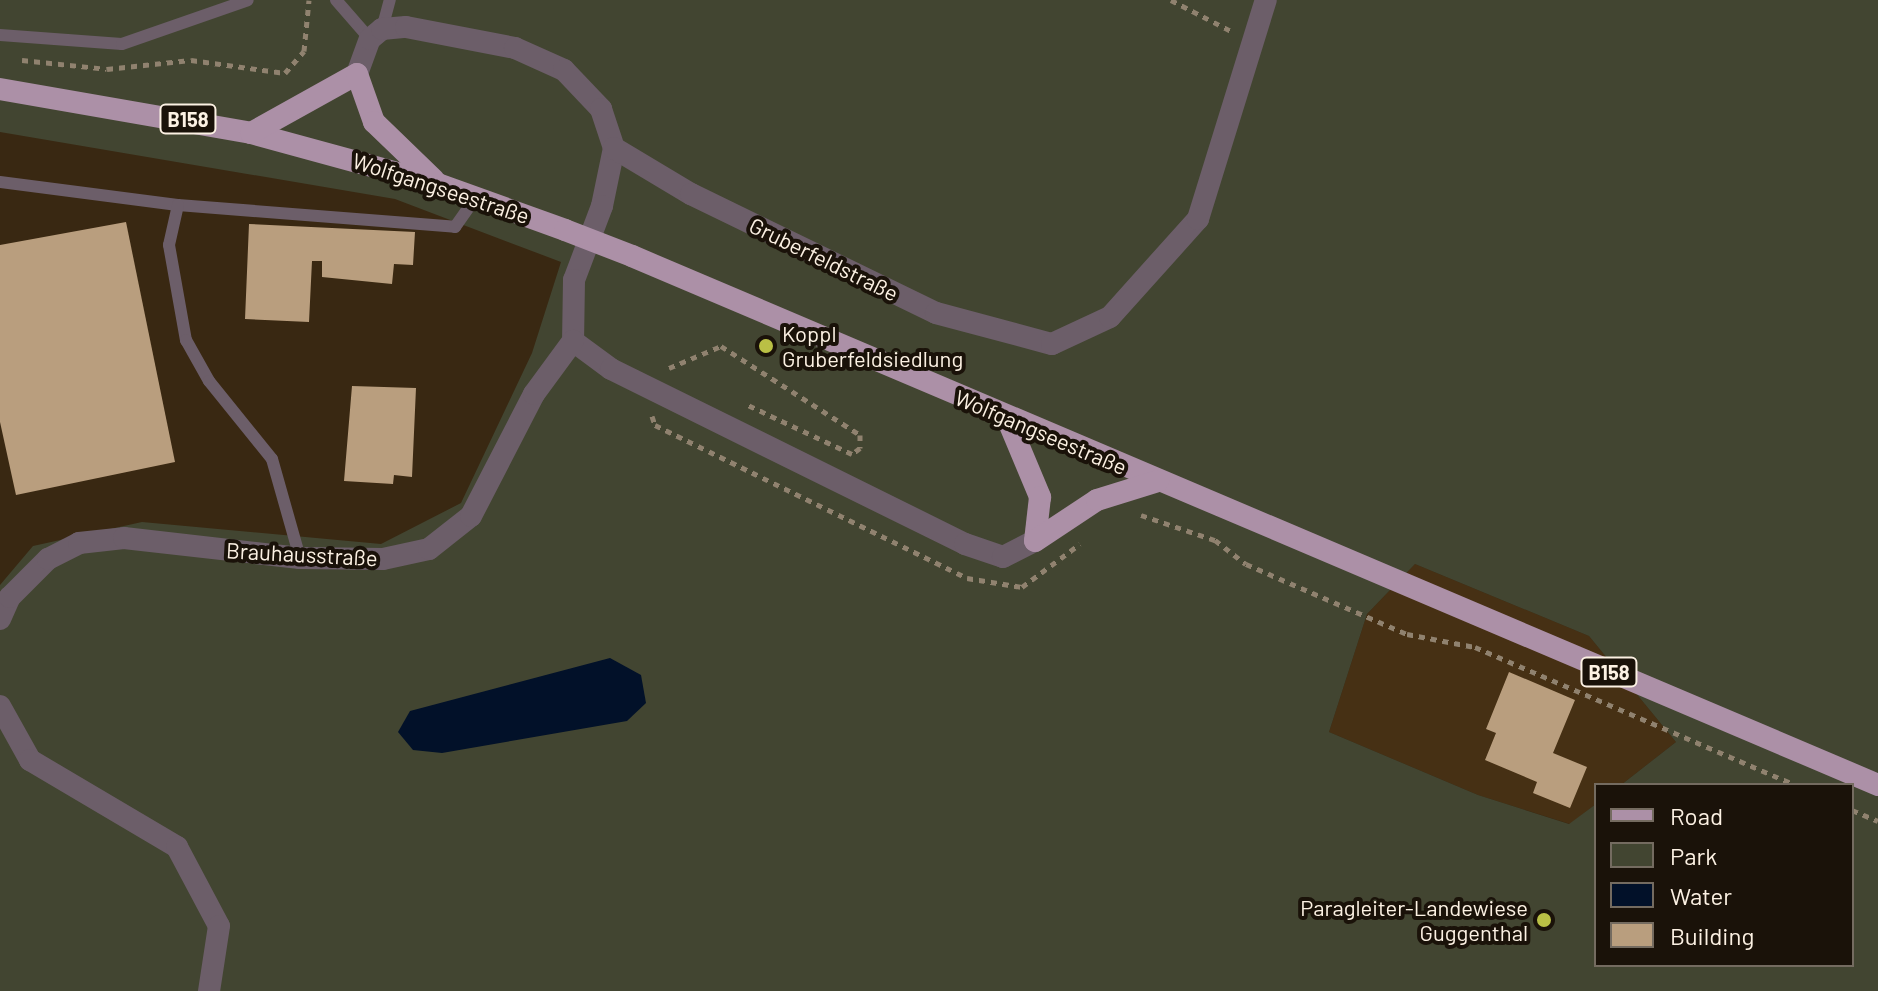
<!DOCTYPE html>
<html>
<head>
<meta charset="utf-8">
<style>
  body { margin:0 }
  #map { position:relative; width:1878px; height:991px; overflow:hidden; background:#392812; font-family:Barlow,sans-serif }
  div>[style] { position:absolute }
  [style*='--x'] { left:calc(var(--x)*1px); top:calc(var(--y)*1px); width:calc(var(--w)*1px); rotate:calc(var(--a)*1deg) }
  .built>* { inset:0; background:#463014 }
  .green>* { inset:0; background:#424531 }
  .water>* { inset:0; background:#021129 }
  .building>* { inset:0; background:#b99e7e }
  .path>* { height:5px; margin-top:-2.5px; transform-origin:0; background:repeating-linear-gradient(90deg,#90826f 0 6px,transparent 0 12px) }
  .service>* { height:12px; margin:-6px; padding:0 6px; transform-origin:6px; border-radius:6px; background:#6c5e69 }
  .minor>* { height:22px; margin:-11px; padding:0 11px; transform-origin:11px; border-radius:11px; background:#6c5e69 }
  .primary>* { height:22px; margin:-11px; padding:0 11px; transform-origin:11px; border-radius:11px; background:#ac90a7 }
  .primary-bridge>* { height:22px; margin:-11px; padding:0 11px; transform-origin:11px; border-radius:11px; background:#ac90a7 }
  .dots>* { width:22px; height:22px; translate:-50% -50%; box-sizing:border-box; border:4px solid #1a1209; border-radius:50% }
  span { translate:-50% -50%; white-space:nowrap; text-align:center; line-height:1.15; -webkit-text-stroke:8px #1a1209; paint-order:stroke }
  .shield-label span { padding:2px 6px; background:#1a1209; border:2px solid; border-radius:6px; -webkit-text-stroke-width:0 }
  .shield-label { font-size:20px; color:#fcf1e3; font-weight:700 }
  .street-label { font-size:22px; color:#fcf1e3 }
  .poi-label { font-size:22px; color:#fcf1e3 }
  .left { translate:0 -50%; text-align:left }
  .right { translate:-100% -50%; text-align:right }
  .legend { position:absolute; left:1594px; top:783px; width:260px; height:184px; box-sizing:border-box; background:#1a1209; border:2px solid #746b60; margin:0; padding:10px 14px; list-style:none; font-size:24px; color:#fcf1e3 }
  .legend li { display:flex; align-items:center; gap:16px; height:40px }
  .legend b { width:40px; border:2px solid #746b60 }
</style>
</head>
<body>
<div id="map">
  <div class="built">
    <i style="clip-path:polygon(1415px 564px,1589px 636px,1676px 742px,1621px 785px,1596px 785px,1596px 804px,1570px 824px,1478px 795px,1329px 732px,1367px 614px)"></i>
  </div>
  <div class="green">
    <i style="clip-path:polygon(evenodd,0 0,1878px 0,1878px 991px,0 991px,0 585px,33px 546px,142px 522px,381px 544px,461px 503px,532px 353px,561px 262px,395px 199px,0 132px,0 0,1415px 564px,1589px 636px,1676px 742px,1621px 785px,1852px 785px,1852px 965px,1596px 965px,1596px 804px,1569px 824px,1478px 795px,1329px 732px,1367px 614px,1415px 564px)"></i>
  </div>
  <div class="water">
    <i style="clip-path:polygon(610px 658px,641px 675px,646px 703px,627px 721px,442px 753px,413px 750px,398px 732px,410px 711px)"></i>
  </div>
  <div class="building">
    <i style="clip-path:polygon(126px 222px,175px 462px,16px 495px,0 422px,0 245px)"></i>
    <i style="clip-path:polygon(249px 224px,415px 232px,413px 265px,394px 264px,392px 284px,322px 277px,322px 261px,312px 261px,309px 322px,245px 319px)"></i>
    <i style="clip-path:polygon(352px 386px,416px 388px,412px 477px,394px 475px,393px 484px,344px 481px)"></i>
    <i style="clip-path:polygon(1509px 672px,1575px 700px,1553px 753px,1587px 767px,1570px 808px,1533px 793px,1537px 782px,1485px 760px,1496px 733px,1486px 729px)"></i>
  </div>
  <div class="path">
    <i style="--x:1171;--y:0;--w:70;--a:27.3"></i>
    <i style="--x:22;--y:60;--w:85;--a:6"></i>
    <i style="--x:107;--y:69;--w:84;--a:-6.1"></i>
    <i style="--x:191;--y:60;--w:95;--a:7.9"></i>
    <i style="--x:285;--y:73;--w:29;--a:-49"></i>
    <i style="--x:304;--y:51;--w:51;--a:-84.4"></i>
    <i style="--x:669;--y:368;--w:56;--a:-22.9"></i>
    <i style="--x:721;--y:346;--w:165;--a:32.6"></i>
    <i style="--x:860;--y:435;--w:13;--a:90"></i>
    <i style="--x:860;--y:448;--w:10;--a:143"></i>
    <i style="--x:852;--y:454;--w:115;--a:-154.8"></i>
    <i style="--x:652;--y:416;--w:9;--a:72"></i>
    <i style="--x:655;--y:425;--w:347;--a:26.1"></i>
    <i style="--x:967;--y:578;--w:56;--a:9.3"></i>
    <i style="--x:1022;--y:587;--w:72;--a:-36.6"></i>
    <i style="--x:1141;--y:515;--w:78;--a:18.7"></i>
    <i style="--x:1215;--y:540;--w:39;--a:38"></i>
    <i style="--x:1246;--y:564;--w:176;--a:23.5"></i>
    <i style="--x:1407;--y:634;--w:69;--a:10.8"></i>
    <i style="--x:1475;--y:647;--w:348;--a:23.3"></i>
    <i style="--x:1852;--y:810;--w:28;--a:23"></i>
  </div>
  <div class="service">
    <i style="--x:336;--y:0;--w:52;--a:48.9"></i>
    <i style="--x:382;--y:29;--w:30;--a:-75"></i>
    <i style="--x:0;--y:35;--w:122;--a:4.2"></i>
    <i style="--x:122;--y:44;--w:133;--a:-19.2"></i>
    <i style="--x:0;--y:182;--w:179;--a:7.4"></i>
    <i style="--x:178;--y:205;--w:278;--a:4.5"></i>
    <i style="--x:455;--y:227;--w:37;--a:-55"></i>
    <i style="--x:178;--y:205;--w:41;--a:102.7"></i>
    <i style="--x:169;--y:245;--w:97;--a:79.9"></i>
    <i style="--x:186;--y:340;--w:47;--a:60.7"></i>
    <i style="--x:209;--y:381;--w:100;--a:51.1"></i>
    <i style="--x:272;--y:459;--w:103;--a:74.2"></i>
  </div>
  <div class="minor">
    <i style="--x:357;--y:74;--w:37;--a:-70"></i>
    <i style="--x:370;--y:39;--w:16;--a:-40"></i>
    <i style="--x:382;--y:29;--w:24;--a:-5"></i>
    <i style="--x:406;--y:27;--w:111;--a:10.9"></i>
    <i style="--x:515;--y:48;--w:54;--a:24.2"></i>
    <i style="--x:564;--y:70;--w:54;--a:46.5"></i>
    <i style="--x:601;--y:109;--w:41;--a:71.6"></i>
    <i style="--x:614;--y:148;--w:59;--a:101.7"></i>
    <i style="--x:602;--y:206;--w:79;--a:110.7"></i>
    <i style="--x:574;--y:280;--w:61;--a:90.9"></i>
    <i style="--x:573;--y:341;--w:47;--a:36.4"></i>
    <i style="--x:611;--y:369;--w:395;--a:26.3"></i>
    <i style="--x:965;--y:544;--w:40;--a:18.9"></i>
    <i style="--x:1003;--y:557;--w:36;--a:-27"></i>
    <i style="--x:614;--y:148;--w:90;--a:30.9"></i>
    <i style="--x:691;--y:194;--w:272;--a:25.9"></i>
    <i style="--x:936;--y:313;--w:120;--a:15"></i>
    <i style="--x:1052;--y:344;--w:64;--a:-25"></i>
    <i style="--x:1110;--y:317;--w:132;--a:-48.1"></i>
    <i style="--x:1198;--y:219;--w:229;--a:-72.8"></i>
    <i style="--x:0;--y:619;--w:24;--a:-66"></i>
    <i style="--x:10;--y:597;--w:54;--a:-45"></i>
    <i style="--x:48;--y:559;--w:35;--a:-27"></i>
    <i style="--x:79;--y:543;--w:45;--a:-6.3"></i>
    <i style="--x:124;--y:538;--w:177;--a:6.5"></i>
    <i style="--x:300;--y:558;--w:83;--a:0.7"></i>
    <i style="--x:383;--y:559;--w:47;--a:-12.3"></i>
    <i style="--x:429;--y:549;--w:53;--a:-38.2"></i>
    <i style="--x:471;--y:516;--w:137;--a:-62.7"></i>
    <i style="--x:534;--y:394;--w:66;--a:-53.7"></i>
    <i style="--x:0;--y:706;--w:62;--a:60.9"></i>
    <i style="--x:30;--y:760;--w:171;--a:30.6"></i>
    <i style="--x:177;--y:847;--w:89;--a:62"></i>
    <i style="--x:219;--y:926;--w:66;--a:98.7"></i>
  </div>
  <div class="primary">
    <i style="--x:0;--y:89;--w:255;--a:9.9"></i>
    <i style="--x:251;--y:133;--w:194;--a:15.3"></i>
    <i style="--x:438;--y:184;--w:135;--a:19.9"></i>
    <i style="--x:251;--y:133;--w:121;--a:-29.1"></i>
    <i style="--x:357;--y:74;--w:51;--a:70.5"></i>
    <i style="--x:374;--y:122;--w:83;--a:44"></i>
    <i style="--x:632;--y:256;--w:1354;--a:23"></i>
    <i style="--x:1007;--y:418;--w:86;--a:67.3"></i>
    <i style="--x:1040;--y:497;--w:44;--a:96.5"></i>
    <i style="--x:1035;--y:541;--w:74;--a:-33.5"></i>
    <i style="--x:1097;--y:500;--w:64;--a:-17.3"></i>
  </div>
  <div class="primary-bridge">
    <i style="--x:565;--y:230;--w:72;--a:21.2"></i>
  </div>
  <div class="dots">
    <i style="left:766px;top:346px;background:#bac045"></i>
    <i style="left:1544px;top:920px;background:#bac045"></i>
  </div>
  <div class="shield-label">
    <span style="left:188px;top:119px">B158</span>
    <span style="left:1609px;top:672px">B158</span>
  </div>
  <div class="street-label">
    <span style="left:441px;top:188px;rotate:18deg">Wolfgangseestraße</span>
    <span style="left:824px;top:259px;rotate:26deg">Gruberfeldstraße</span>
    <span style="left:1041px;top:432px;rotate:23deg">Wolfgangseestraße</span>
    <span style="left:302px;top:554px;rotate:3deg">Brauhausstraße</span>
  </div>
  <div class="poi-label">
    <span class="left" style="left:782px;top:346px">Koppl<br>Gruberfeldsiedlung</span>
    <span class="right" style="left:1528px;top:920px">Paragleiter-Landewiese<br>Guggenthal</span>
  </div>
  <ul class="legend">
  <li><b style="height:10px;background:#ac90a7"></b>Road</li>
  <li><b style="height:22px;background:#424531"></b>Park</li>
  <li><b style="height:22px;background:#021129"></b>Water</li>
  <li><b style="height:22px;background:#b99e7e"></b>Building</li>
  </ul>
</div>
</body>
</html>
